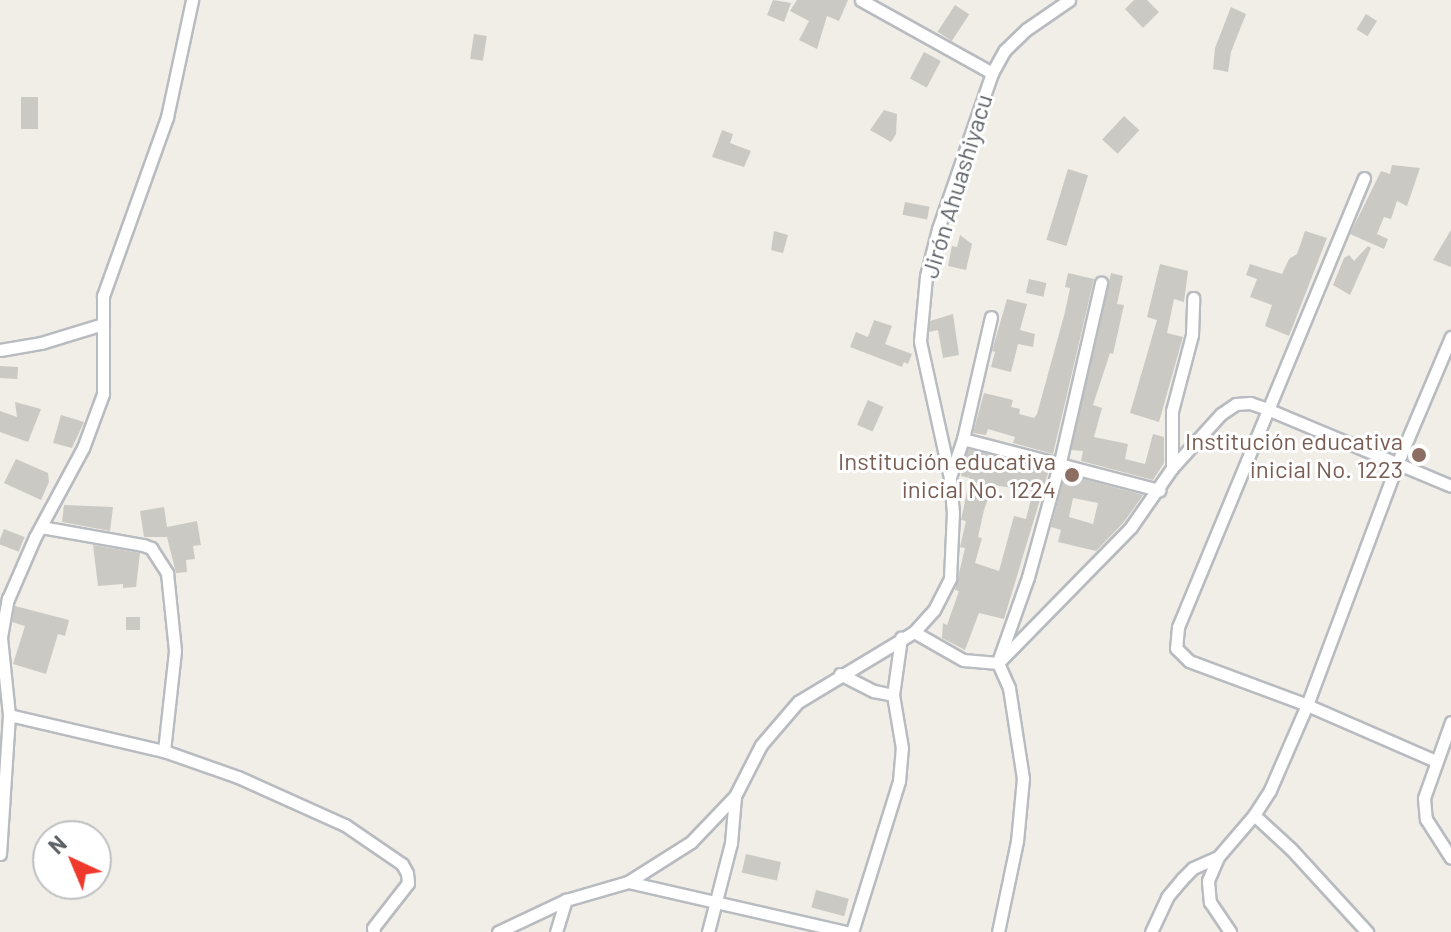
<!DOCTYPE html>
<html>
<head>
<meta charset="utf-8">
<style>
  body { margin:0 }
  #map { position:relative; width:1451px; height:932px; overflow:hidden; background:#f0eee6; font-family:Barlow,sans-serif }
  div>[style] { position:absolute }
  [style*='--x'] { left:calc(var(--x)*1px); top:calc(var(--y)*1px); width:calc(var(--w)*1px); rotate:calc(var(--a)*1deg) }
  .building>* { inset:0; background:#cbc9c3; transform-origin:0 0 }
  .roads { filter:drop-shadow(2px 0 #b8bbc0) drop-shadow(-2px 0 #b8bbc0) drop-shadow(0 2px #b8bbc0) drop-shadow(0 -2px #b8bbc0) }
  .street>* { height:11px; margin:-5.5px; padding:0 5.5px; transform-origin:5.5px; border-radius:5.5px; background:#fff }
  .dots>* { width:22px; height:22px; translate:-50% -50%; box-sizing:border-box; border:4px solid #fff; border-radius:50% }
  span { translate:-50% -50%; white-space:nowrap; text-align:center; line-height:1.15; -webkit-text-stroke:6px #fff; paint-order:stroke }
  .street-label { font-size:24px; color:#5d6267 }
  .education-label { font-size:24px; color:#785e54 }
  .right { translate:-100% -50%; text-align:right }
  .north { position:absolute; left:32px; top:820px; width:80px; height:80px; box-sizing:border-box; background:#fff; border:2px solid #bec0c2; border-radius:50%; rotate:316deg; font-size:22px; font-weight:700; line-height:32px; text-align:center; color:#5d6267 }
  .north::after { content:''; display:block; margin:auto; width:28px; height:36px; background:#f0392d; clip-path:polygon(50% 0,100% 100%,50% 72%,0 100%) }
</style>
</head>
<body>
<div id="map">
  <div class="building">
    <i style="clip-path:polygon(773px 0,791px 3px,784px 22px,767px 15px)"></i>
    <i style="clip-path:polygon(797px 0,848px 0,839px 21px,827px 16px,817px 49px,799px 40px,809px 21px,790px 11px)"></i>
    <i style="clip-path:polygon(1134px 0,1147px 0,1159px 12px,1143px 28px,1125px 9px)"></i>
    <i style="left:955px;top:5px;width:17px;height:32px;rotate:33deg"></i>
    <i style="clip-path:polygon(1231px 7px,1246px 14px,1231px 52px,1228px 72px,1213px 69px,1215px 48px)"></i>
    <i style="left:1366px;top:14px;width:13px;height:18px;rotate:32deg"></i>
    <i style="left:474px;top:34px;width:13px;height:25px;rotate:9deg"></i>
    <i style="left:924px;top:52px;width:19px;height:30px;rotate:28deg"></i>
    <i style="left:21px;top:97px;width:17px;height:32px"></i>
    <i style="clip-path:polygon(884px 110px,897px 114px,896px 134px,891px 142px,870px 130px)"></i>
    <i style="left:1124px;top:116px;width:21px;height:32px;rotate:43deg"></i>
    <i style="clip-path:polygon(722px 130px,733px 134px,730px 143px,751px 151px,744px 167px,712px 157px)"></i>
    <i style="clip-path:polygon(1392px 165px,1420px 168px,1407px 206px,1397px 201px,1391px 219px,1384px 217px,1377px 234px,1388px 239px,1384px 249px,1350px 234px,1381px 171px,1390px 174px)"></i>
    <i style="left:1068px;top:169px;width:21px;height:74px;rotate:17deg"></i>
    <i style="left:905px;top:202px;width:25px;height:13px;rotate:11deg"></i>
    <i style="clip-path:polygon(1451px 230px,1451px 267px,1433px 260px)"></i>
    <i style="clip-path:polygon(774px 231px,788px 235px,783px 253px,771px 250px)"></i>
    <i style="clip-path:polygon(1305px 231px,1327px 238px,1289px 336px,1265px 326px,1272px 305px,1250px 297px,1257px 279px,1246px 275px,1250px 264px,1282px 274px,1289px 259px,1297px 254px)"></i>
    <i style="clip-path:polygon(960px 235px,972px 244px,966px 270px,948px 266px,952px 246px,957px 247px)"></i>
    <i style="clip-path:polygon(1368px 246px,1371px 248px,1350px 295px,1333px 285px,1344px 258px,1349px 255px,1354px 261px)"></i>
    <i style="clip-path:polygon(1160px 264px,1188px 271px,1184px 302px,1174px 299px,1167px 333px,1183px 337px,1159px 422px,1130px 413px,1157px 320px,1147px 317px)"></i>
    <i style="clip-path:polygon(1068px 273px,1094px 279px,1053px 454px,1013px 443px,1015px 437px,988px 429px,986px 435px,973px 433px,984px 393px,1013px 400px,1011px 407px,1020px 409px,1019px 414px,1034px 418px,1037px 414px,1065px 312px,1070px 288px,1065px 287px)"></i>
    <i style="clip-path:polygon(1111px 273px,1123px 276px,1117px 304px,1124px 305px,1113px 354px,1110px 353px,1093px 405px,1102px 408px,1094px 437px,1128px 444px,1125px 459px,1145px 464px,1153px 434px,1164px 437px,1164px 463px,1153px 480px,1081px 461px,1083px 451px,1071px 450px)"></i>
    <i style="left:1029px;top:279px;width:18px;height:14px;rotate:13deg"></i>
    <i style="clip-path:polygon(1007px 299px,1027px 304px,1020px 330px,1035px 334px,1033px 347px,1018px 344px,1011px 372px,991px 367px,995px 352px,992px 351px)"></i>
    <i style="clip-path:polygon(953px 314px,959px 355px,943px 358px,938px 330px,929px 332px,930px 321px)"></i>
    <i style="clip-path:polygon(874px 320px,892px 326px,885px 344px,912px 354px,908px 364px,904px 362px,902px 367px,850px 347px,856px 332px,868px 337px)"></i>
    <i style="left:0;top:366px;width:18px;height:12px;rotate:3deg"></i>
    <i style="left:868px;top:400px;width:17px;height:27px;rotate:24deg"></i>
    <i style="clip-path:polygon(15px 402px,41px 409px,28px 442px,0 432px,0 411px,17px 417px)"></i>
    <i style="clip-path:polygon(61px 415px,84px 422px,72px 448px,53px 443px)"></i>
    <i style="clip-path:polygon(evenodd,968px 449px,1049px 470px,1004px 619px,979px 613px,965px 650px,942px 638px,943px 623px,947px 625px,959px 591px,955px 590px,965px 548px,960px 547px,966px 521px,961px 520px,970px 478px,961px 476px,968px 449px,993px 485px,1033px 491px,1026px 519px,1014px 516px,999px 571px,975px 563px,982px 538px,978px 537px,984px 510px,993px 485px)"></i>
    <i style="clip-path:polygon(16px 459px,48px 473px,49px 482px,41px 500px,4px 483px)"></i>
    <i style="clip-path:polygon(evenodd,1065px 474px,1143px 495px,1124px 522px,1096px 551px,1058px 542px,1061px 530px,1051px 527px,1065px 474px,1073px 498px,1098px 503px,1093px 524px,1069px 517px,1073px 498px)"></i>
    <i style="clip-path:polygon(64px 505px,113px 507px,110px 531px,62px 522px)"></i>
    <i style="clip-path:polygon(164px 507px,167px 527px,197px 521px,201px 545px,193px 546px,195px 559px,186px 560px,187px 572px,176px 573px,167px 537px,144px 537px,140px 511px)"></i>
    <i style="left:4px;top:529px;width:22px;height:16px;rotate:21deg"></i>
    <i style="clip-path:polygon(93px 545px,140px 553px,136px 587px,123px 588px,123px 584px,98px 586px)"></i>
    <i style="clip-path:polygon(15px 606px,69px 620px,65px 636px,58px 634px,46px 674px,13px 664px,25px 626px,12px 622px)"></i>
    <i style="left:126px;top:617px;width:14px;height:13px"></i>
    <i style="left:746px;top:854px;width:36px;height:19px;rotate:13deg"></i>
    <i style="left:816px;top:890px;width:34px;height:18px;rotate:15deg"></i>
  </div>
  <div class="roads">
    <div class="street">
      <i style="--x:861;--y:0;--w:150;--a:29.1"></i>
      <i style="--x:1364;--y:178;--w:486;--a:112.5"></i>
      <i style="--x:1178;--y:627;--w:21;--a:95"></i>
      <i style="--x:1176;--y:648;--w:18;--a:45"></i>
      <i style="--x:1189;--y:661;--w:126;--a:20.4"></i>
      <i style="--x:1307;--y:705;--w:141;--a:23.5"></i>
      <i style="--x:0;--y:350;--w:42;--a:-9.7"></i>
      <i style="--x:41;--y:343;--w:65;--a:-17"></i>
      <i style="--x:963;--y:439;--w:125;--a:-77.1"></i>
      <i style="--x:1172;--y:468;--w:57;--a:-90"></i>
      <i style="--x:1172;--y:411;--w:79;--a:-75.3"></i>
      <i style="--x:1192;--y:335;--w:37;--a:-88"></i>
      <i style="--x:950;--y:477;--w:40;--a:-71.1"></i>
      <i style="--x:963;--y:439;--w:203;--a:14.6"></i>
      <i style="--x:41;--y:527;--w:104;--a:10"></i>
      <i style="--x:143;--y:545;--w:9;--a:21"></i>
      <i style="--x:151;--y:548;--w:30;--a:57"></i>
      <i style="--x:167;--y:573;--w:78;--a:84.1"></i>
      <i style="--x:175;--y:651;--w:101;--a:96.3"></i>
      <i style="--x:914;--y:632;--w:56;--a:29.7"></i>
      <i style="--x:963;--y:660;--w:35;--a:5"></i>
      <i style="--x:999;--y:659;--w:87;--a:-70.5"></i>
      <i style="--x:1028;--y:577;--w:119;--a:-74.5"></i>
      <i style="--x:1060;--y:462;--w:184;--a:-77.1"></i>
      <i style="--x:998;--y:663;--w:190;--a:-45.6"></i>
      <i style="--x:1131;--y:527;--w:72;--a:-55.2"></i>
      <i style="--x:1172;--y:468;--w:73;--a:-47.8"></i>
      <i style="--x:1221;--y:414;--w:18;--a:-34"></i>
      <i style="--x:1236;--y:404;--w:14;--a:-4"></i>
      <i style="--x:1250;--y:403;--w:18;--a:19"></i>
      <i style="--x:1267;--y:409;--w:199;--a:22.7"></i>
      <i style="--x:998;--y:663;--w:27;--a:66"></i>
      <i style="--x:1009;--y:688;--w:91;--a:81.2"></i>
      <i style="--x:1023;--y:778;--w:63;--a:95.4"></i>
      <i style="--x:1017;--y:841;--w:93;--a:101.8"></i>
      <i style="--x:840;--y:674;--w:38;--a:27"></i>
      <i style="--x:874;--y:691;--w:19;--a:12"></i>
      <i style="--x:9;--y:715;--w:159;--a:13.1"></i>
      <i style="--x:164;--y:751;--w:78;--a:19.4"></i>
      <i style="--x:238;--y:777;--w:117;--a:24.2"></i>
      <i style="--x:345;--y:825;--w:69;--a:34.4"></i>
      <i style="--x:402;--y:864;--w:10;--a:61"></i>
      <i style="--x:407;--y:873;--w:10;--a:84"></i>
      <i style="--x:408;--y:883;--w:57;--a:127.9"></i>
      <i style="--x:373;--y:928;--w:4;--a:76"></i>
      <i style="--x:1451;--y:722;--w:81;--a:109.6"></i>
      <i style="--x:1424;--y:798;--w:21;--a:85"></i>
      <i style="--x:1426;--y:819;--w:46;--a:57.3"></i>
      <i style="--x:1254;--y:815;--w:50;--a:42.6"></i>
      <i style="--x:1291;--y:849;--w:113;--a:47.5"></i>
      <i style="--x:0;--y:854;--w:139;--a:-86.3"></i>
      <i style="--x:9;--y:715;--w:78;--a:-95.9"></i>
      <i style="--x:1;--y:637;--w:39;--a:-80"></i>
      <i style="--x:8;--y:599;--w:68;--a:-66.5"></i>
      <i style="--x:35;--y:537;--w:101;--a:-61.7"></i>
      <i style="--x:83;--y:448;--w:58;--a:-69.7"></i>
      <i style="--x:103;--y:394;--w:98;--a:-90"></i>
      <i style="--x:103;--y:296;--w:190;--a:-70.3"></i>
      <i style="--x:167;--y:117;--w:120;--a:-77.9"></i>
      <i style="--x:1218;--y:857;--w:26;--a:113"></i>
      <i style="--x:1208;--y:881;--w:21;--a:85"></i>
      <i style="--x:1210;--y:902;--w:36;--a:56"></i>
      <i style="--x:628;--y:882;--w:224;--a:12.9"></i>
      <i style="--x:498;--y:932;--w:75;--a:-25.2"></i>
      <i style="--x:566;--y:900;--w:65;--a:-16.2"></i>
      <i style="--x:628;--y:882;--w:75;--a:-32.4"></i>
      <i style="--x:691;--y:842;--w:64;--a:-46.3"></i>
      <i style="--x:735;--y:796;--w:57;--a:-63"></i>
      <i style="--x:761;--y:745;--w:57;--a:-49.3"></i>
      <i style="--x:798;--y:702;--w:135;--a:-31.1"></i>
      <i style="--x:914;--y:632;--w:30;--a:-48"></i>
      <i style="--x:934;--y:610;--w:36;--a:-63"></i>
      <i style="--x:950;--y:578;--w:65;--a:-87.4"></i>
      <i style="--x:953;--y:513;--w:35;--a:-95"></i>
      <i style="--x:950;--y:478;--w:140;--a:-102.4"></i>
      <i style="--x:920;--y:341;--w:65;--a:-84.7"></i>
      <i style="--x:926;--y:276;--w:49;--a:-75.7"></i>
      <i style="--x:938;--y:229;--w:165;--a:-70.9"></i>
      <i style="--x:992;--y:73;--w:26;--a:-61"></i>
      <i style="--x:1005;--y:50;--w:30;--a:-44"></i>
      <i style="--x:1027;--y:29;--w:51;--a:-34.6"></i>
      <i style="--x:556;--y:932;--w:34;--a:-73"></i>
      <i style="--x:708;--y:932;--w:92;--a:-75.5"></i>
      <i style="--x:731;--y:843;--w:47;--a:-85.1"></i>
      <i style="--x:852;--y:932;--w:158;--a:-72.7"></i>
      <i style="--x:899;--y:781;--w:33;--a:-85"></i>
      <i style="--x:902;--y:748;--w:54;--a:-99.6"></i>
      <i style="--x:893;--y:695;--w:58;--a:-82"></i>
      <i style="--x:1151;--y:932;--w:38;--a:-65"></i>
      <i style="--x:1167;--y:897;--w:23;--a:-50"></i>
      <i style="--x:1182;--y:879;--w:16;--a:-45"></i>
      <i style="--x:1193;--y:868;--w:27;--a:-24"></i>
      <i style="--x:1218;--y:857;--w:55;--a:-49.4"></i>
      <i style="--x:1254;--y:815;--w:30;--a:-57"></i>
      <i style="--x:1270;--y:790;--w:93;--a:-66.5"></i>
      <i style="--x:1307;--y:705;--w:257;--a:-69.5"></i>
      <i style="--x:1397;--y:464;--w:138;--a:-67"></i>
    </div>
  </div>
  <div class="dots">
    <i style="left:1419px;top:455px;background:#8d6e63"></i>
    <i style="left:1072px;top:475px;background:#8d6e63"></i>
  </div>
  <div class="street-label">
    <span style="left:956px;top:186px;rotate:-73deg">Jirón Ahuashiyacu</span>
  </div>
  <div class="education-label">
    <span class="right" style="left:1403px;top:455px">Institución educativa<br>inicial No. 1223</span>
    <span class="right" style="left:1056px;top:475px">Institución educativa<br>inicial No. 1224</span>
  </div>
  <div class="north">N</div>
</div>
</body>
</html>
